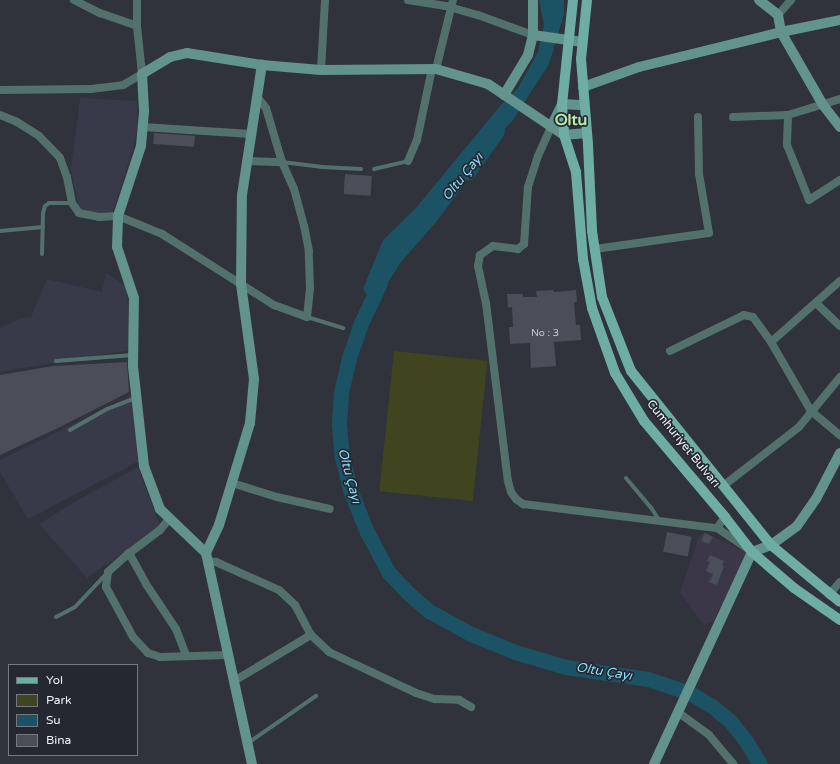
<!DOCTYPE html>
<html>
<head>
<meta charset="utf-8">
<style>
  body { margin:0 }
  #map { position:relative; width:840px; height:764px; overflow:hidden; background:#30323c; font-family:"Varela Round",sans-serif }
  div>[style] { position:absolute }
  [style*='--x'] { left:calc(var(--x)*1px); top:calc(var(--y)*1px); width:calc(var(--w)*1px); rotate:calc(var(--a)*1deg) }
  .commercial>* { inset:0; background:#3c3748 }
  .built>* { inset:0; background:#383a4a }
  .green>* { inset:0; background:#40451f; transform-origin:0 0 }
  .water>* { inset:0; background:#1c5364 }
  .river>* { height:15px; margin:-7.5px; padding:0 7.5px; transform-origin:7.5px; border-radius:7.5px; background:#1c5364 }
  .building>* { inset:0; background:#4b4d58; transform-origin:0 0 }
  .lane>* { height:4px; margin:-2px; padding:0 2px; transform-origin:2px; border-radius:2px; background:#53716c }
  .street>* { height:8px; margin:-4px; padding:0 4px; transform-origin:4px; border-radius:4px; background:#53716c }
  .secondary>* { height:10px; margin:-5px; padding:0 5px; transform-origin:5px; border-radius:5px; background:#62938c }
  .primary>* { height:10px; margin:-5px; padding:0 5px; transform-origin:5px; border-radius:5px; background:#6eada4 }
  span { translate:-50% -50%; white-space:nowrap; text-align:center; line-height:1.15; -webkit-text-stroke:3.5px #262831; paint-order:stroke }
  .number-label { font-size:10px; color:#c6c8cf }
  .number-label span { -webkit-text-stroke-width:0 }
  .street-label { font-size:12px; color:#eff1f7 }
  .water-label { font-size:13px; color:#8cdcf7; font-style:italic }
  .district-label { font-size:16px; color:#bcecab; font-weight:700 }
  .legend { position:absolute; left:8px; top:664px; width:130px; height:92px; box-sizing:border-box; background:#262831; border:1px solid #767880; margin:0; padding:5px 7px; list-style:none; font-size:12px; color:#eff1f7 }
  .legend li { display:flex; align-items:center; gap:8px; height:20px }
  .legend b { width:20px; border:1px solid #767880 }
</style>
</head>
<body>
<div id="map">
  <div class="commercial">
    <i style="clip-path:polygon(704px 532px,747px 553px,713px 622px,704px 625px,680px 593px,699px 536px)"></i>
  </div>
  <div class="built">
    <i style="clip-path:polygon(80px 98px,137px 101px,137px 128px,133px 148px,112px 215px,79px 210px,71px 169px)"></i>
    <i style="clip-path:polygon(106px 273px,127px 287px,130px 350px,0 372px,0 328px,21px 318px,31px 317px,47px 279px,102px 292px)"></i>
    <i style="clip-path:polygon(132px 395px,139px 461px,28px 519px,0 472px,0 460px)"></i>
    <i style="clip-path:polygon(138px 467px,160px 526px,87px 578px,39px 524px,78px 500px)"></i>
  </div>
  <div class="green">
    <i style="left:394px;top:351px;width:94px;height:141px;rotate:6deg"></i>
  </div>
  <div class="water">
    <i style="clip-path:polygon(539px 0,564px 0,564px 14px,549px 64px,513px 120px,484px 150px,461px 189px,436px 222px,401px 262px,374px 304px,363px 289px,383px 240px,416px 208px,500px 106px,518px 88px,538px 52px,544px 25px)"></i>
  </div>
  <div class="river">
    <i style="--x:468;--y:172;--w:50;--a:-54.7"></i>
    <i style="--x:380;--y:283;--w:44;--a:115.4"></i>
    <i style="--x:361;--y:323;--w:37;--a:109"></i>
    <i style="--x:349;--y:358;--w:37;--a:103"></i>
    <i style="--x:341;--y:394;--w:31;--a:94"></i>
    <i style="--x:339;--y:425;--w:32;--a:85"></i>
    <i style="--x:342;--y:457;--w:36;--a:76"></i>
    <i style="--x:351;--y:492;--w:41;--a:68.5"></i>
    <i style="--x:366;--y:530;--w:49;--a:61.9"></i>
    <i style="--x:389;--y:573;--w:28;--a:46"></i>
    <i style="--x:408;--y:593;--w:28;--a:41"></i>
    <i style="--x:429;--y:611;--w:48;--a:28.7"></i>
    <i style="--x:471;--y:634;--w:48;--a:22.2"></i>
    <i style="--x:515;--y:652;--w:53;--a:16.4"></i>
    <i style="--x:566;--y:667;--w:83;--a:8.3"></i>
    <i style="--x:648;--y:679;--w:44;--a:18.4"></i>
    <i style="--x:690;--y:693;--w:26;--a:31"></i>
    <i style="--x:712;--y:706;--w:25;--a:40"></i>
    <i style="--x:731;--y:722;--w:24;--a:52"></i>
    <i style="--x:746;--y:741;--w:27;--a:59"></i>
  </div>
  <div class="building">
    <i style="left:154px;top:133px;width:41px;height:11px;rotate:4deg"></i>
    <i style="left:345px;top:174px;width:27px;height:20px;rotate:4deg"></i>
    <i style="clip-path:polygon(553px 290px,554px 292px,576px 290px,577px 302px,574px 302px,576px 325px,580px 325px,581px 340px,554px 342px,556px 366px,531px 368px,530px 343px,510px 344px,509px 327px,513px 327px,512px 307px,508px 308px,507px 294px,523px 294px,523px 297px,537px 297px,536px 291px)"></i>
    <i style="clip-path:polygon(127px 362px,129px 392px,58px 428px,0 455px,0 375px,53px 366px)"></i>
    <i style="left:667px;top:532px;width:25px;height:20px;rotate:11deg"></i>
    <i style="clip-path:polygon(705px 533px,713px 537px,709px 544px,701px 541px)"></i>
    <i style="clip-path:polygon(710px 555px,724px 561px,722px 565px,724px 566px,717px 585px,709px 582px,713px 574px,706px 571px,710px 562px,707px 561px)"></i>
  </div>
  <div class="lane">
    <i style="--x:282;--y:162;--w:39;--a:7"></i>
    <i style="--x:321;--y:167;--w:40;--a:2.9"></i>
    <i style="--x:374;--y:169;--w:35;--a:-13"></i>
    <i style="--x:0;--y:231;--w:43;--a:-5.3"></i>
    <i style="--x:42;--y:254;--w:41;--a:-88.6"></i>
    <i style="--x:43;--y:213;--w:7;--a:-74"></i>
    <i style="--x:45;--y:206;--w:5;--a:-37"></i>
    <i style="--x:49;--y:203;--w:23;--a:0"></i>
    <i style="--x:307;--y:317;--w:38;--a:17"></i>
    <i style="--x:56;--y:361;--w:77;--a:-4.5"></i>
    <i style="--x:70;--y:430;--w:43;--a:-29.6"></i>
    <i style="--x:107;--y:409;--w:31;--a:-21"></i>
    <i style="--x:626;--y:478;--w:40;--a:50"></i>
    <i style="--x:652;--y:509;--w:13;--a:58"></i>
    <i style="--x:56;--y:617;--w:21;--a:-28"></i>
    <i style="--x:75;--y:607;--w:47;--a:-46.7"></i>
    <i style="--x:248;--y:743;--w:83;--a:-34.7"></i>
  </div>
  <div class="street">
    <i style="--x:74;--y:0;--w:29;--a:27"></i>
    <i style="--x:100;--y:13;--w:39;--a:19"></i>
    <i style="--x:408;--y:0;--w:38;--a:9"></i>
    <i style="--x:446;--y:6;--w:33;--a:16"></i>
    <i style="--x:478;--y:15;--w:59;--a:20"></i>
    <i style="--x:778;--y:15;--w:20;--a:-49"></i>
    <i style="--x:436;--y:69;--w:71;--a:-76.2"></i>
    <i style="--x:321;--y:70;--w:70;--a:-86.7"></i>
    <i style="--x:0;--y:90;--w:91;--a:-0.6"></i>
    <i style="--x:91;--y:89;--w:32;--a:-7"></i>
    <i style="--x:123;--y:85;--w:22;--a:-30"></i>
    <i style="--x:142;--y:74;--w:48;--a:-95.9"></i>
    <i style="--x:137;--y:26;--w:26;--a:-90"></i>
    <i style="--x:0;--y:115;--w:18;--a:22"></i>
    <i style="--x:17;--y:122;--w:26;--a:32"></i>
    <i style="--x:39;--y:136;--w:30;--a:46"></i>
    <i style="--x:60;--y:158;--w:20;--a:70"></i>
    <i style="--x:67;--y:177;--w:26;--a:79"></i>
    <i style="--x:72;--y:203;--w:12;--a:55"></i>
    <i style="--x:79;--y:213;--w:20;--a:11"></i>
    <i style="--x:99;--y:217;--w:19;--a:-3"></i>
    <i style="--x:118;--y:216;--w:48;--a:22.2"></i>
    <i style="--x:162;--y:234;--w:133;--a:32.4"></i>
    <i style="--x:274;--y:305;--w:35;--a:20"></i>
    <i style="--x:307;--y:317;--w:28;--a:-84"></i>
    <i style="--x:310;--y:289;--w:38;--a:-92"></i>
    <i style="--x:309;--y:251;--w:25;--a:-101"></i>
    <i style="--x:304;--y:226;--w:38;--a:-105"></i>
    <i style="--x:294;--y:189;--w:30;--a:-114"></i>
    <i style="--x:282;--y:162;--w:56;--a:-106.5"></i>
    <i style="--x:266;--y:108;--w:14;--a:-129"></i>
    <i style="--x:788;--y:115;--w:30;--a:92"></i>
    <i style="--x:787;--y:145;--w:59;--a:68.2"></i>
    <i style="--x:809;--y:200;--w:37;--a:-33"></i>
    <i style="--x:733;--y:117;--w:55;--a:-2.1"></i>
    <i style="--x:788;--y:115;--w:54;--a:-17.1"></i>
    <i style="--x:143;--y:127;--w:108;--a:3.7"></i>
    <i style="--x:551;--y:127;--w:32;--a:114"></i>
    <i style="--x:538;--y:156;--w:33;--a:108"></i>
    <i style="--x:528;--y:187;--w:57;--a:94"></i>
    <i style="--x:524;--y:244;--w:8;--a:140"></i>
    <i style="--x:518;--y:249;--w:25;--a:-173"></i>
    <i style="--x:493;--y:246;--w:16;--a:145"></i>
    <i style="--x:480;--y:255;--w:11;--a:100"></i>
    <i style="--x:478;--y:266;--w:38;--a:78"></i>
    <i style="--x:486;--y:303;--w:179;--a:83"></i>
    <i style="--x:508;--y:481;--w:11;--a:75"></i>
    <i style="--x:511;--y:492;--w:9;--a:54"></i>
    <i style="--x:516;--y:499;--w:9;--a:36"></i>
    <i style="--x:523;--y:504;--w:195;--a:7.1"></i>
    <i style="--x:717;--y:528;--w:14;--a:-54"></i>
    <i style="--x:247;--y:161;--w:35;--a:2"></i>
    <i style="--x:408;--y:161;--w:23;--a:-67"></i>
    <i style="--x:417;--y:140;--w:73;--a:-78.1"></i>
    <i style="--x:595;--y:249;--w:115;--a:-8"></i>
    <i style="--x:709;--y:233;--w:60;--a:-99.6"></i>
    <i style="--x:699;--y:174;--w:57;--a:-91"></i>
    <i style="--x:840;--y:281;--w:92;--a:138.5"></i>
    <i style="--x:771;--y:342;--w:80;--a:59.9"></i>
    <i style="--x:811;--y:411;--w:38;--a:40"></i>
    <i style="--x:816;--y:303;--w:33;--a:44"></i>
    <i style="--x:670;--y:351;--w:82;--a:-25.9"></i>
    <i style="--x:744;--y:315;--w:9;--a:13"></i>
    <i style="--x:753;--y:317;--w:31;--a:54"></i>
    <i style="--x:232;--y:483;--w:47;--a:17.3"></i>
    <i style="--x:277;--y:497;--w:54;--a:12.8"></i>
    <i style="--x:723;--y:486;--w:96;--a:-37.8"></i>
    <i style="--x:799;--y:427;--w:65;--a:-50.6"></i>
    <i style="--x:169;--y:519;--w:14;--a:129"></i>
    <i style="--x:160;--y:530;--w:39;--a:143"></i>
    <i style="--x:129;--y:553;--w:28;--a:138"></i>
    <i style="--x:108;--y:572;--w:15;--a:98"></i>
    <i style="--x:106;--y:587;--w:57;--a:61.6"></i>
    <i style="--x:133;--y:637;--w:22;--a:47"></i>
    <i style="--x:148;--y:653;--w:13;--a:18"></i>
    <i style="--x:160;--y:657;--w:68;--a:-1.7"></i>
    <i style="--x:717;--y:528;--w:37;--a:34"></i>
    <i style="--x:129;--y:553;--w:35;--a:61"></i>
    <i style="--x:146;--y:584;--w:54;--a:56.3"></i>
    <i style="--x:176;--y:629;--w:28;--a:69"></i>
    <i style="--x:207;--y:561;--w:9;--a:6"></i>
    <i style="--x:216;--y:562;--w:69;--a:24"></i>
    <i style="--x:279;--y:590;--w:22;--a:43"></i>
    <i style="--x:295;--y:605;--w:34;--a:62"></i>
    <i style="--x:311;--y:635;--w:25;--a:43"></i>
    <i style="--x:329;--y:652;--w:96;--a:25.2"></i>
    <i style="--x:416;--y:693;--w:20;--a:18"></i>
    <i style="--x:435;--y:699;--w:24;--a:2"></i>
    <i style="--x:459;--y:700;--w:14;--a:30"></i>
    <i style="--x:829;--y:595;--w:17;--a:-50"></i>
    <i style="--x:234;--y:681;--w:90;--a:-30.9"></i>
    <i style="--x:679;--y:713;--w:37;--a:36"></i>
    <i style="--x:709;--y:735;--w:38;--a:50"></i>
  </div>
  <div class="secondary">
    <i style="--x:759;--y:0;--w:24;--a:38"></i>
    <i style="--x:778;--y:15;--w:17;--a:80"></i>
    <i style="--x:781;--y:32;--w:84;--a:60.1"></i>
    <i style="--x:823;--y:105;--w:28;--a:52"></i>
    <i style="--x:533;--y:35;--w:50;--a:8"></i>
    <i style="--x:583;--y:87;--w:59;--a:-19.7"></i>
    <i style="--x:639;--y:67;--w:146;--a:-13.8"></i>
    <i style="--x:781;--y:32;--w:60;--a:-11.5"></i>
    <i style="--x:504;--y:95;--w:47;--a:-59"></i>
    <i style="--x:528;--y:55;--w:21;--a:-76"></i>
    <i style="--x:533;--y:35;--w:35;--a:-90"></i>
    <i style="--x:551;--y:127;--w:25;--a:-64"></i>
    <i style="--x:562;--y:104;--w:22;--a:3"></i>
    <i style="--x:206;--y:553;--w:31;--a:-65"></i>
    <i style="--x:219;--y:525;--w:107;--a:-73.1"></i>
    <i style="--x:250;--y:423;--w:44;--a:-84.8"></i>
    <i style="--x:254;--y:379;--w:96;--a:-97.8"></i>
    <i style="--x:241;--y:284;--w:89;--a:-89.4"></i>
    <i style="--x:242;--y:195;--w:132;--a:-81.3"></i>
    <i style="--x:252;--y:764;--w:216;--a:-102.3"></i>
    <i style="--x:206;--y:553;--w:64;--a:-136.3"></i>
    <i style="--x:160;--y:509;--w:46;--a:-110.4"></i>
    <i style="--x:144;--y:466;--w:101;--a:-96.3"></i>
    <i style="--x:133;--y:366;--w:68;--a:-89.2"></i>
    <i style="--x:134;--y:298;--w:54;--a:-108.4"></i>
    <i style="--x:117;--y:247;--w:31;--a:-88"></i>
    <i style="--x:118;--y:216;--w:74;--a:-71.8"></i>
    <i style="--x:141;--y:146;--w:35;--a:-85"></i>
    <i style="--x:144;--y:111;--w:37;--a:-93"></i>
    <i style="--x:142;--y:74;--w:33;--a:-31"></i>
    <i style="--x:170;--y:57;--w:17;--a:-13"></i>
    <i style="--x:187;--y:53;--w:76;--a:9.1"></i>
    <i style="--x:262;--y:65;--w:59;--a:4.8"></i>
    <i style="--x:321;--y:70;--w:115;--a:-0.5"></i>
    <i style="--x:436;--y:69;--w:54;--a:16.1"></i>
    <i style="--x:488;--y:84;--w:92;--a:33.9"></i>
    <i style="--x:564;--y:135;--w:23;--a:-5"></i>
    <i style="--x:654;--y:764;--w:234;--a:-65.2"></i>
    <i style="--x:752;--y:552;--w:20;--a:-20"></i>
    <i style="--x:771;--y:545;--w:32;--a:-36"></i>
    <i style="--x:797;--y:526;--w:33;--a:-55"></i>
    <i style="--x:816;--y:499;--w:52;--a:-62.4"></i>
  </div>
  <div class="primary">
    <i style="--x:573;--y:0;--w:105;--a:96"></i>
    <i style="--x:562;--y:104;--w:31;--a:86"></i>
    <i style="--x:564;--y:135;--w:39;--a:72"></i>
    <i style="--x:576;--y:172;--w:87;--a:85.4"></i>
    <i style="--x:583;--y:259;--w:50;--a:79.6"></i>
    <i style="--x:592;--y:308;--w:69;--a:70.5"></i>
    <i style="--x:615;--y:373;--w:56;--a:58.9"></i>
    <i style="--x:644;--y:421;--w:126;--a:49.8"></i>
    <i style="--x:725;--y:517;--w:44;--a:52.4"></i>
    <i style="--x:752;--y:552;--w:55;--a:40.6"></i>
    <i style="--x:794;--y:588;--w:56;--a:34.8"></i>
    <i style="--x:587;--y:0;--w:59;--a:95.8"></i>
    <i style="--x:581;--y:59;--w:86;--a:85.3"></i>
    <i style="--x:588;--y:145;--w:86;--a:87.3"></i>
    <i style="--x:592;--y:231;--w:67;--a:81.4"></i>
    <i style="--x:602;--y:297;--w:79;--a:68.6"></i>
    <i style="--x:631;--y:371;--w:223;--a:51.2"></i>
    <i style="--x:771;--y:545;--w:89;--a:39.6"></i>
  </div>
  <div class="number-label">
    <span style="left:545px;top:334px">No : 3</span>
  </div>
  <div class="street-label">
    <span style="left:683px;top:444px;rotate:51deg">Cumhuriyet Bulvarı</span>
  </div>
  <div class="water-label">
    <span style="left:463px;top:177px;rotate:-51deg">Oltu Çayı</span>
    <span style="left:349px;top:476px;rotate:75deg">Oltu Çayı</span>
    <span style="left:604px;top:672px;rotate:9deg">Oltu Çayı</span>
  </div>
  <div class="district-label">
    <span style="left:571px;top:120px">Oltu</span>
  </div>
  <ul class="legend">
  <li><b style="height:5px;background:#6eada4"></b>Yol</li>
  <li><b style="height:11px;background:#40451f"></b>Park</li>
  <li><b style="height:11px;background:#1c5364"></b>Su</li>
  <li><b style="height:11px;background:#4b4d58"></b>Bina</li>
  </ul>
</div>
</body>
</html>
